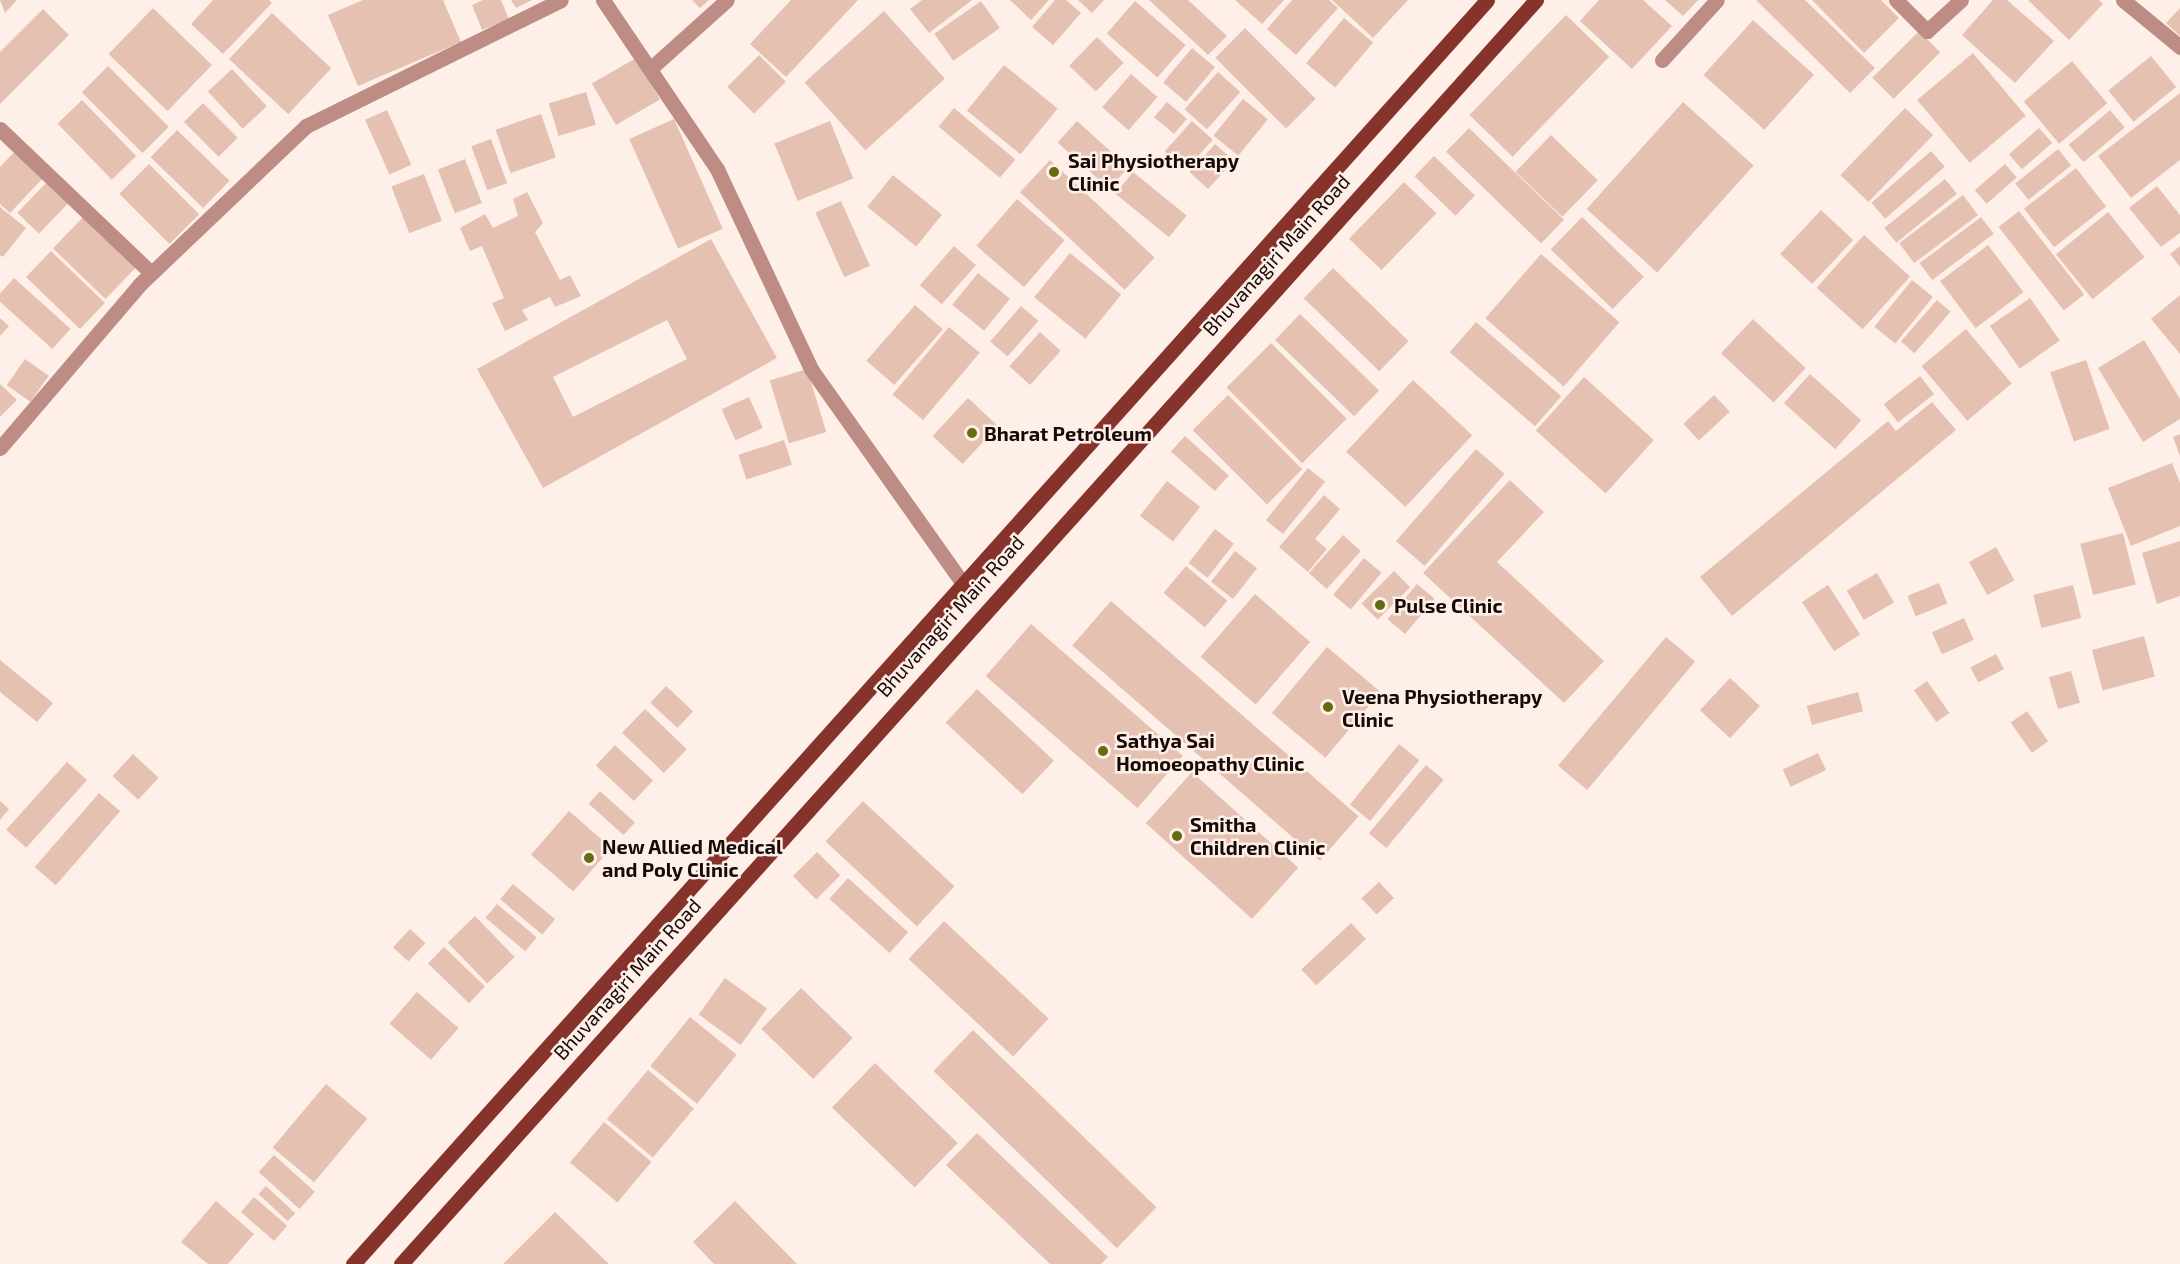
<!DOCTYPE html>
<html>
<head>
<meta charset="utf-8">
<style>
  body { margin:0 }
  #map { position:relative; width:2180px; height:1264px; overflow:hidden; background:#ffefe9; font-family:"Exo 2",sans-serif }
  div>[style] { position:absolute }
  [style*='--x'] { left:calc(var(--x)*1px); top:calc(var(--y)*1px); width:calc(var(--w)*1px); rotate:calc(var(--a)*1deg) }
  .building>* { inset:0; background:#e5c1b2; transform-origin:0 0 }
  .minor>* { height:15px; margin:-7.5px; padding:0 7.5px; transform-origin:7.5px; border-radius:7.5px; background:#bd8d85 }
  .primary>* { height:15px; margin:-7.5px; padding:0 7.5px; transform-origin:7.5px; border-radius:7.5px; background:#86342b }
  .dots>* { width:16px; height:16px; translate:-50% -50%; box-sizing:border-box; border:3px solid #ffefe9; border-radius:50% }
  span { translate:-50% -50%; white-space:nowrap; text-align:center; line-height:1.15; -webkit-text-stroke:5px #ffefe9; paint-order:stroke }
  .poi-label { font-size:20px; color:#160a06; font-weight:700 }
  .left { translate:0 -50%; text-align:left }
  .street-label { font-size:20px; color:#160a06 }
</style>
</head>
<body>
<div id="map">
  <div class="building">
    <i style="clip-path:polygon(0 0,17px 0,5px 13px)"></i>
    <i style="clip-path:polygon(213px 0,269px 0,272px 3px,223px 54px,191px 24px)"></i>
    <i style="clip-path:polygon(363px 0,443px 0,461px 42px,358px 86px,328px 15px)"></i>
    <i style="clip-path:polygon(483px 0,501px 0,509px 19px,482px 30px,472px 5px)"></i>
    <i style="clip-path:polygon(511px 0,532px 0,516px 8px)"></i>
    <i style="clip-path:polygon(692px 0,709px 0,700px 8px)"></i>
    <i style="clip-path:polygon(791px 0,858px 0,786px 77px,750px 44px)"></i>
    <i style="clip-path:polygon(922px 0,972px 0,929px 33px,910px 9px)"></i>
    <i style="clip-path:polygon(1010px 0,1049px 0,1031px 20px)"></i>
    <i style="clip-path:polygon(1055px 0,1066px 0,1081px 13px,1053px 45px,1032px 27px)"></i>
    <i style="clip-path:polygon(1078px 0,1104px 0,1092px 13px)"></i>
    <i style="clip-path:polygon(1149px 0,1188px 0,1227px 36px,1208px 55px)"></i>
    <i style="clip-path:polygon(1235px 0,1284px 0,1262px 24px)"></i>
    <i style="clip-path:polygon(1292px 0,1329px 0,1338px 8px,1296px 55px,1267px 29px)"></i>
    <i style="clip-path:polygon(1332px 0,1408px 0,1373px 38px)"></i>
    <i style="clip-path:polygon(1599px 0,1643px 0,1672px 26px,1632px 69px,1580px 21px)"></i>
    <i style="clip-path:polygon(1665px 0,1698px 0,1683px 16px)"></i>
    <i style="clip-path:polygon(1756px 0,1805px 0,1875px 68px,1850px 93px)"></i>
    <i style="clip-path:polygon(1812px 0,1881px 0,1899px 18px,1864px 53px)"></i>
    <i style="clip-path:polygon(1993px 0,2007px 0,2054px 41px,2015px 83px,1962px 35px)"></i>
    <i style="clip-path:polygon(2028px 0,2099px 0,2103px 4px,2069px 40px)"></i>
    <i style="left:981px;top:1px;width:33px;height:57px;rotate:55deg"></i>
    <i style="left:1135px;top:1px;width:67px;height:43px;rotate:41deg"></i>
    <i style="left:153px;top:8px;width:82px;height:64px;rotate:44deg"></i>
    <i style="clip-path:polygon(2180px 8px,2180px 36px,2166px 23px)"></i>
    <i style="clip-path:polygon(43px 9px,69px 35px,0 104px,0 52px)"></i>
    <i style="left:884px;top:11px;width:91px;height:107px;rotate:48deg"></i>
    <i style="left:272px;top:13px;width:81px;height:63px;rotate:43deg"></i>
    <i style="left:1566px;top:15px;width:60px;height:139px;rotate:44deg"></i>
    <i style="left:1344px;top:18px;width:38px;height:59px;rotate:40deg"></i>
    <i style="left:1753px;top:20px;width:82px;height:74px;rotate:42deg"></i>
    <i style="left:1245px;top:28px;width:100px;height:42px;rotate:45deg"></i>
    <i style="left:1919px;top:31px;width:30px;height:66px;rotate:45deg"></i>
    <i style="left:1097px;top:37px;width:37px;height:40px;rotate:44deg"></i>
    <i style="left:1192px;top:48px;width:30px;height:45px;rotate:40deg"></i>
    <i style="left:1973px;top:53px;width:82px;height:73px;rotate:50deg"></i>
    <i style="left:759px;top:55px;width:38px;height:45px;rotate:45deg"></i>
    <i style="left:2151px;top:56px;width:40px;height:55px;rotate:51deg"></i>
    <i style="left:636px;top:58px;width:48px;height:51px;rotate:60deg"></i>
    <i style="left:2072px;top:61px;width:55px;height:63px;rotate:50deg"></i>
    <i style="left:1004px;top:65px;width:69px;height:59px;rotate:39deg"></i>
    <i style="left:108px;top:66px;width:86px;height:37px;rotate:45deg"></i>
    <i style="left:232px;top:69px;width:51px;height:33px;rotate:47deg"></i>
    <i style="left:1218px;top:72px;width:30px;height:50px;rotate:42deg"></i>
    <i style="left:1131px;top:74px;width:35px;height:44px;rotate:41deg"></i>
    <i style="left:586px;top:92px;width:34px;height:39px;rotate:73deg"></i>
    <i style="clip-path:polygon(2180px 93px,2180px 160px,2131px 198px,2098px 156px)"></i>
    <i style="left:1243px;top:99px;width:32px;height:47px;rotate:39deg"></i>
    <i style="left:82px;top:100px;width:78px;height:34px;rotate:46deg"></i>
    <i style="left:1167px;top:102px;width:26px;height:20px;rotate:40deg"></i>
    <i style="left:1683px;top:102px;width:95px;height:144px;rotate:42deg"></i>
    <i style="left:203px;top:103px;width:49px;height:27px;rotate:45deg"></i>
    <i style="left:954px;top:108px;width:80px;height:24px;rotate:40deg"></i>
    <i style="left:1905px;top:108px;width:39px;height:93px;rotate:44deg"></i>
    <i style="left:387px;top:110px;width:60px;height:24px;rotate:66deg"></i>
    <i style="left:2110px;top:110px;width:23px;height:54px;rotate:50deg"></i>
    <i style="left:541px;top:114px;width:46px;height:48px;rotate:71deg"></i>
    <i style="left:674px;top:119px;width:120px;height:49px;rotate:66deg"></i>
    <i style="left:830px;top:121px;width:62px;height:60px;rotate:68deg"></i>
    <i style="left:1077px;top:121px;width:69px;height:29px;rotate:42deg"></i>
    <i style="left:1192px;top:121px;width:28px;height:41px;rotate:42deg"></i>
    <i style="left:1469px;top:128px;width:132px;height:33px;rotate:44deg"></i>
    <i style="left:2039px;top:128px;width:20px;height:40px;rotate:49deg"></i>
    <i style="left:177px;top:130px;width:73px;height:38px;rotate:44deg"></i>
    <i style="left:1551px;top:135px;width:65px;height:51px;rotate:44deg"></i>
    <i style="left:491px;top:139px;width:47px;height:21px;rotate:70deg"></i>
    <i style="left:1215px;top:144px;width:25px;height:38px;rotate:42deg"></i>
    <i style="left:2058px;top:149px;width:21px;height:55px;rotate:51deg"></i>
    <i style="clip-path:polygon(16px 150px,44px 177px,10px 213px,0 204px,0 167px)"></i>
    <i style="left:1931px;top:151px;width:21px;height:79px;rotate:49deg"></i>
    <i style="left:1434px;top:156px;width:57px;height:28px;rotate:44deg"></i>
    <i style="left:465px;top:159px;width:47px;height:29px;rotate:69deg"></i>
    <i style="left:1050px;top:160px;width:143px;height:44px;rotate:43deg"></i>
    <i style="left:149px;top:164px;width:71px;height:42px;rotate:45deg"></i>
    <i style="left:2005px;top:164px;width:18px;height:40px;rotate:49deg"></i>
    <i style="left:2076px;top:168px;width:49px;height:66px;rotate:52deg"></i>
    <i style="left:1133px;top:172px;width:69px;height:28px;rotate:39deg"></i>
    <i style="left:424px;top:174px;width:50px;height:35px;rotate:69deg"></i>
    <i style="left:893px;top:175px;width:63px;height:41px;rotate:39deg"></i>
    <i style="left:50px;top:179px;width:30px;height:47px;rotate:44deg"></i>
    <i style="left:1945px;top:179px;width:19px;height:78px;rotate:51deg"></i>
    <i style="left:1404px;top:182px;width:45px;height:79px;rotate:44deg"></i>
    <i style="clip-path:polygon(2157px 186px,2180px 215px,2180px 233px,2161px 247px,2129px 208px)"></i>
    <i style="clip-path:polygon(527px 192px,543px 223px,535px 232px,560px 280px,570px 275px,581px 296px,555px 307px,550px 297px,522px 310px,528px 320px,505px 331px,492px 303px,504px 298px,482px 246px,470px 251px,460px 228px,485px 214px,493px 228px,518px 216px,513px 199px)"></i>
    <i style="left:1963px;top:195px;width:25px;height:80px;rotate:53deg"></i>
    <i style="left:1017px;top:199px;width:63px;height:62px;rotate:41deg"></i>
    <i style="left:841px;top:201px;width:71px;height:28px;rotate:66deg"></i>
    <i style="clip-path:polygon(0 207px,26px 228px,3px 257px,0 255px)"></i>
    <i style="left:1821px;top:210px;width:44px;height:60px;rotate:43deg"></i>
    <i style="left:2019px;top:211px;width:106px;height:26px;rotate:52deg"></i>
    <i style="left:2108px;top:212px;width:58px;height:67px;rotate:51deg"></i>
    <i style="left:87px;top:213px;width:73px;height:49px;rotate:44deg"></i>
    <i style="left:1582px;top:217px;width:86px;height:45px;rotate:44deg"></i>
    <i style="left:1981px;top:217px;width:21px;height:77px;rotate:53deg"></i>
    <i style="left:1864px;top:235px;width:62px;height:71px;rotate:42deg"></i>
    <i style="clip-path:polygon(evenodd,711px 239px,777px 358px,543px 488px,477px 369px,711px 239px,667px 320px,687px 359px,573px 417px,553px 377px,667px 320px)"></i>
    <i style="left:1988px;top:245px;width:59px;height:60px;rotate:53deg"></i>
    <i style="left:954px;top:246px;width:29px;height:52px;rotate:41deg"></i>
    <i style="clip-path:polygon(2180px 246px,2180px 267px,2170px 254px)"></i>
    <i style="left:51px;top:251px;width:75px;height:36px;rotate:44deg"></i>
    <i style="left:1070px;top:253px;width:66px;height:57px;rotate:39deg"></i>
    <i style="left:1541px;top:254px;width:104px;height:85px;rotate:41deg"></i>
    <i style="left:1333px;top:268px;width:105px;height:42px;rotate:44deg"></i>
    <i style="left:978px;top:273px;width:41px;height:41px;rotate:39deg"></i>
    <i style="left:14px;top:278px;width:76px;height:27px;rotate:42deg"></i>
    <i style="left:1912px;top:280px;width:27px;height:60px;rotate:39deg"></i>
    <i style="clip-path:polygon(2180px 295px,2180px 354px,2151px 319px)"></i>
    <i style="left:2030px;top:298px;width:52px;height:49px;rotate:55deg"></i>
    <i style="left:1937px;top:300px;width:18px;height:55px;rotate:41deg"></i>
    <i style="left:915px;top:305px;width:37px;height:74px;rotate:41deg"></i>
    <i style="left:1021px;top:306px;width:23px;height:47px;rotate:41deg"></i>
    <i style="left:1300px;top:314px;width:110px;height:36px;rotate:44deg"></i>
    <i style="clip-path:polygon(0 318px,9px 326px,0 336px)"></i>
    <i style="left:1753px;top:319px;width:72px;height:47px;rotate:43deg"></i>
    <i style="left:1476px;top:322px;width:113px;height:40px;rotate:41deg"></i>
    <i style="left:949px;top:327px;width:40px;height:88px;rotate:40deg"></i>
    <i style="left:1966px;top:329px;width:71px;height:58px;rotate:50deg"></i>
    <i style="left:1040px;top:332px;width:28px;height:46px;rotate:42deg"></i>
    <i style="clip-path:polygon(2144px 340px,2180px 399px,2180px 419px,2143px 442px,2098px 368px)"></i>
    <i style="left:1271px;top:343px;width:107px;height:63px;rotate:45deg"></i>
    <i style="left:25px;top:359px;width:29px;height:32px;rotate:35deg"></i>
    <i style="left:2086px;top:360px;width:73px;height:38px;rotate:71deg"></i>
    <i style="left:807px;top:369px;width:66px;height:39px;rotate:73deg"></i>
    <i style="left:1810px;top:374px;width:69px;height:39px;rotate:42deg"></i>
    <i style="left:1920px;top:376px;width:23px;height:46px;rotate:52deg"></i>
    <i style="left:1584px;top:377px;width:94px;height:72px;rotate:42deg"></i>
    <i style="left:1413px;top:380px;width:81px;height:98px;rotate:43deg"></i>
    <i style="clip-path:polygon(0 384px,17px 400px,0 417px)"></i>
    <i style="left:1228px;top:395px;width:105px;height:50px;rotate:45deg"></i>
    <i style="left:1714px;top:395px;width:23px;height:42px;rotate:47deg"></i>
    <i style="left:749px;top:397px;width:34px;height:30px;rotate:66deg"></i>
    <i style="left:968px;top:398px;width:41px;height:52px;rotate:43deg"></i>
    <i style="clip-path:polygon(1932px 402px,1956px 430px,1732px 616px,1700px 577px,1888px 421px,1896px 431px)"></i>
    <i style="clip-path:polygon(2180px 434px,2180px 456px,2173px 437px)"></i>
    <i style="left:1185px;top:436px;width:59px;height:21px;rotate:42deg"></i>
    <i style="left:784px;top:440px;width:26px;height:48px;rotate:72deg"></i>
    <i style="left:1476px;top:449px;width:38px;height:122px;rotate:41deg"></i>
    <i style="clip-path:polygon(2172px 463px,2180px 483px,2180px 526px,2131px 546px,2108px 488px)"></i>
    <i style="left:1308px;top:468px;width:22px;height:67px;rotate:39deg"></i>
    <i style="clip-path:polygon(1510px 480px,1544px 512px,1497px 562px,1604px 661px,1564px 703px,1423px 573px)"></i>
    <i style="left:1167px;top:481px;width:42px;height:44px;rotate:38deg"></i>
    <i style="clip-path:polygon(1324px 495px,1340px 509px,1315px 539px,1327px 549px,1308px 572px,1279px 547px)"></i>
    <i style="left:1215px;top:529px;width:24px;height:43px;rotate:38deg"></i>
    <i style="left:2123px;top:533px;width:53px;height:44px;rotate:76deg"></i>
    <i style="left:1343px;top:535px;width:24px;height:51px;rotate:42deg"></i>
    <i style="clip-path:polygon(2180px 541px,2180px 596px,2157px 604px,2142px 553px)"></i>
    <i style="left:1996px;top:547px;width:38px;height:31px;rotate:61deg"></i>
    <i style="left:1235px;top:551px;width:28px;height:39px;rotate:38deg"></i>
    <i style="left:1364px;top:558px;width:23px;height:48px;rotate:40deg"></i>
    <i style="left:1186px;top:566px;width:54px;height:35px;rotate:40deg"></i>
    <i style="left:1394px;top:571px;width:23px;height:46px;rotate:45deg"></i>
    <i style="left:1877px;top:573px;width:34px;height:35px;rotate:60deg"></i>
    <i style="left:1939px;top:583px;width:22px;height:34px;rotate:68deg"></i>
    <i style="left:1417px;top:584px;width:23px;height:46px;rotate:40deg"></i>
    <i style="left:1828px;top:585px;width:59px;height:31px;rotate:57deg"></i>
    <i style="left:2073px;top:585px;width:34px;height:41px;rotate:76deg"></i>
    <i style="left:1255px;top:594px;width:73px;height:83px;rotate:41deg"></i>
    <i style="left:1111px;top:601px;width:328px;height:59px;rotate:41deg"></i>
    <i style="left:1964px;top:618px;width:24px;height:35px;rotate:66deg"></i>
    <i style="left:1031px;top:624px;width:201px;height:69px;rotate:41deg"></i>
    <i style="left:2144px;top:636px;width:42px;height:54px;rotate:75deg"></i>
    <i style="left:1666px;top:637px;width:38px;height:168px;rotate:40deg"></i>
    <i style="left:1327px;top:647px;width:70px;height:86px;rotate:40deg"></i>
    <i style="left:1996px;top:654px;width:17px;height:29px;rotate:62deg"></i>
    <i style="clip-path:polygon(0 660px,53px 703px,37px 722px,0 692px)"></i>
    <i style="left:2071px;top:671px;width:33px;height:23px;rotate:74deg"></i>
    <i style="left:1730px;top:678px;width:41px;height:44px;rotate:43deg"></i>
    <i style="left:1927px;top:681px;width:39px;height:16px;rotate:55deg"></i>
    <i style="left:666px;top:686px;width:37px;height:23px;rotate:43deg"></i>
    <i style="left:977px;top:689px;width:105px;height:46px;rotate:43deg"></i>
    <i style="left:1858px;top:692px;width:20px;height:53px;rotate:75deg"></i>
    <i style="left:645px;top:709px;width:58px;height:33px;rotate:44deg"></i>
    <i style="left:2027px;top:711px;width:37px;height:20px;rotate:55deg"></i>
    <i style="left:1399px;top:744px;width:26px;height:78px;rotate:39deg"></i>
    <i style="left:615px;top:745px;width:52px;height:28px;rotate:43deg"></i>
    <i style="left:1818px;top:753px;width:19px;height:39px;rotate:65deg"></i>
    <i style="left:133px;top:754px;width:35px;height:30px;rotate:43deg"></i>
    <i style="left:67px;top:762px;width:27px;height:91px;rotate:42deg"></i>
    <i style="left:1426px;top:765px;width:23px;height:89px;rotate:40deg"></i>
    <i style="left:1192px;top:772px;width:143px;height:69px;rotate:42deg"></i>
    <i style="left:600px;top:791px;width:47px;height:17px;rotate:42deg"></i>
    <i style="left:99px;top:793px;width:28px;height:98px;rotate:41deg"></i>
    <i style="clip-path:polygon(0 801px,9px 809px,0 820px)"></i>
    <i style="left:863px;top:801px;width:125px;height:55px;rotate:43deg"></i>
    <i style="left:569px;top:811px;width:56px;height:58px;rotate:41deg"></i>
    <i style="left:817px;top:852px;width:33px;height:34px;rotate:45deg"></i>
    <i style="left:848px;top:878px;width:81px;height:28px;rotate:42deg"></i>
    <i style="left:1379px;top:882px;width:22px;height:24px;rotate:47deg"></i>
    <i style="left:513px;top:884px;width:55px;height:20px;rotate:40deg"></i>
    <i style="left:497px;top:904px;width:52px;height:18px;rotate:40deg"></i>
    <i style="left:475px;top:916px;width:57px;height:38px;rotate:46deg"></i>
    <i style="left:944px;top:921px;width:143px;height:52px;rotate:43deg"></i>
    <i style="left:1351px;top:923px;width:22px;height:68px;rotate:47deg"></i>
    <i style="left:410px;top:929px;width:21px;height:25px;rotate:43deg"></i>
    <i style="left:444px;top:947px;width:57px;height:23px;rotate:44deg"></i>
    <i style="left:725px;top:978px;width:52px;height:45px;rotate:36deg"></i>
    <i style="left:801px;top:988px;width:72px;height:57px;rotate:44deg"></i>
    <i style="left:417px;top:992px;width:55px;height:42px;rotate:41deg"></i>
    <i style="left:690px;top:1017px;width:60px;height:63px;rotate:39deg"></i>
    <i style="left:973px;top:1030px;width:255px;height:57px;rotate:44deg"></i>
    <i style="left:875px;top:1063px;width:115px;height:62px;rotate:44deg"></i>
    <i style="left:648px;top:1070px;width:60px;height:64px;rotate:40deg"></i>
    <i style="left:326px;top:1084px;width:54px;height:83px;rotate:40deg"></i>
    <i style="left:604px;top:1122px;width:62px;height:53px;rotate:40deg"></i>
    <i style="clip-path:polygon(977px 1133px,1108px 1257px,1101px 1264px,1050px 1264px,946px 1165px)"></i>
    <i style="left:274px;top:1155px;width:55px;height:23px;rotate:42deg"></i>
    <i style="left:266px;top:1186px;width:40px;height:11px;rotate:43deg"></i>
    <i style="left:254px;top:1197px;width:44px;height:20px;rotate:41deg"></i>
    <i style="clip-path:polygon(216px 1201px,254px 1234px,228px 1264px,208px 1264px,181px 1242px)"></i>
    <i style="clip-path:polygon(735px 1201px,797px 1264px,714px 1264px,693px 1242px)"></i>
    <i style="clip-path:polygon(555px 1212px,609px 1264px,503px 1264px)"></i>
  </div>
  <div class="minor">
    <i style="--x:603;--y:0;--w:204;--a:56"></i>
    <i style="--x:717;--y:169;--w:221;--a:64.8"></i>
    <i style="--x:811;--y:369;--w:261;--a:54.7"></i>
    <i style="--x:1896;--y:0;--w:44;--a:45"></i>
    <i style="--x:1927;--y:31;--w:46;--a:-42.4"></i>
    <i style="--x:2123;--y:0;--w:74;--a:39.5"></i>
    <i style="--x:1662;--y:60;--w:81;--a:-47.5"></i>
    <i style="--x:650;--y:69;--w:103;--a:-41.9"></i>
    <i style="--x:0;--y:129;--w:209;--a:43.6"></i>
    <i style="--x:0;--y:448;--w:214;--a:-49.5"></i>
    <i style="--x:139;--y:285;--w:231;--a:-43.6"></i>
    <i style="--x:306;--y:126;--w:284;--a:-26.3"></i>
  </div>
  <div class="primary">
    <i style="--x:353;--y:1264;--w:1698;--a:-48.1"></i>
    <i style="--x:401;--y:1264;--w:1699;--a:-48.08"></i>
  </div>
  <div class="dots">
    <i style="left:1054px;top:172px;background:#656b0f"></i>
    <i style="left:972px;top:433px;background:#656b0f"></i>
    <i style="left:1380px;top:605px;background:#656b0f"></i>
    <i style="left:1328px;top:707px;background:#656b0f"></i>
    <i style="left:1103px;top:751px;background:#656b0f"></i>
    <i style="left:1177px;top:836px;background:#656b0f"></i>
    <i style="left:589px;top:858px;background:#656b0f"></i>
  </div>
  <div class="poi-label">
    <span class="left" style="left:1068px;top:172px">Sai Physiotherapy<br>Clinic</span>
    <span class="left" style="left:984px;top:433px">Bharat Petroleum</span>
    <span class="left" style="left:1394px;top:605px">Pulse Clinic</span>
    <span class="left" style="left:1342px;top:708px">Veena Physiotherapy<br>Clinic</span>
    <span class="left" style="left:1116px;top:752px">Sathya Sai<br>Homoeopathy Clinic</span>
    <span class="left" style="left:1190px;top:836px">Smitha<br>Children Clinic</span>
    <span class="left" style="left:602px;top:858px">New Allied Medical<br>and Poly Clinic</span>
  </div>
  <div class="street-label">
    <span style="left:1276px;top:255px;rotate:-48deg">Bhuvanagiri Main Road</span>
    <span style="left:950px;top:616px;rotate:-48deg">Bhuvanagiri Main Road</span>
    <span style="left:627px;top:979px;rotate:-48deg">Bhuvanagiri Main Road</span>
  </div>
</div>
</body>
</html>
